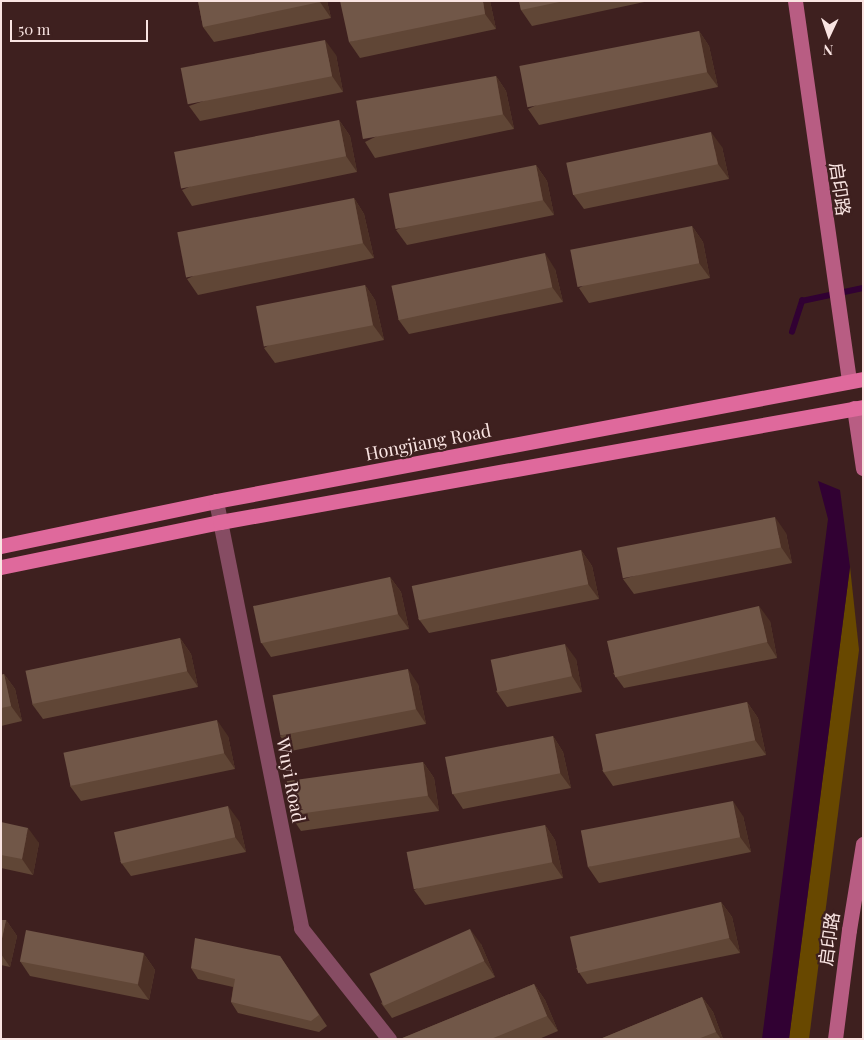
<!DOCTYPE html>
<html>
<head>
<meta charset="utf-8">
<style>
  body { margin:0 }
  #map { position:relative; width:864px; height:1040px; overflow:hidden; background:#3e201f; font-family:"Playfair Display","Noto Sans SC",serif }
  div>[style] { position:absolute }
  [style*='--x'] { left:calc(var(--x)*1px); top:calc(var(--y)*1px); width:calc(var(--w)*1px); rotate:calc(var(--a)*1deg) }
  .green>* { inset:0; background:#684800 }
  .water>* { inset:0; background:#310133 }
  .stream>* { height:5.5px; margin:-2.75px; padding:0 2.75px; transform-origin:2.75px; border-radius:2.75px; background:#310133 }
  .street>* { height:15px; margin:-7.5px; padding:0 7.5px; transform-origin:7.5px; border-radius:7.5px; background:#864c63 }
  .secondary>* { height:15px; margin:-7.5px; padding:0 7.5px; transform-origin:7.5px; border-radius:7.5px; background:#b85d83 }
  .primary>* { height:15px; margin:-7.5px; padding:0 7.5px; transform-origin:7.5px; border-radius:7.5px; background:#df699c }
  .wall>* { inset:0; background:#604636 }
  .shaded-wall>* { inset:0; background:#4c3025 }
  .building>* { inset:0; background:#715748; transform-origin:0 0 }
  span { translate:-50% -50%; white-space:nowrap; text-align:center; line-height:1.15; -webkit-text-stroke:4.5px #3e201f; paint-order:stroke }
  .street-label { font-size:18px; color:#f9e4e2 }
  .frame { position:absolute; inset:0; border:2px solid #f9e4e2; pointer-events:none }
  .north { position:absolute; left:804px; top:10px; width:50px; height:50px; -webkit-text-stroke:4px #3e201f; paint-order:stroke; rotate:183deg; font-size:14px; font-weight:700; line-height:20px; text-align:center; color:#f9e4e2 }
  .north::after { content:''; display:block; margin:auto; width:18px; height:22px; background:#f9e4e2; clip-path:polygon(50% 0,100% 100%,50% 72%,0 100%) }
  .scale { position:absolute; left:10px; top:20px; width:138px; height:22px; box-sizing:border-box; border:2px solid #f9e4e2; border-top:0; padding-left:6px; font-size:15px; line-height:18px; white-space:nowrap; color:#f9e4e2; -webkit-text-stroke:4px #3e201f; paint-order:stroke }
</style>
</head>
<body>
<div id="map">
  <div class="green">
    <i style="clip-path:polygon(850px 567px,859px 650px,809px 1039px,789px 1039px)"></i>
  </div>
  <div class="water">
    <i style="clip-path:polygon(818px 481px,840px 490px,850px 567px,789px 1039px,762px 1039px,828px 519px)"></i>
  </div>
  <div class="stream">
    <i style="--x:792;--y:332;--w:33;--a:-72"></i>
    <i style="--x:802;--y:301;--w:62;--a:-12"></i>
  </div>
  <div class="street">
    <i style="--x:216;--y:501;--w:435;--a:78.7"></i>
    <i style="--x:301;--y:928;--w:142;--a:51.6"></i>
  </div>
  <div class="secondary">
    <i style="--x:795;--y:1;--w:384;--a:81.9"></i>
    <i style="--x:854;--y:408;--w:61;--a:81.5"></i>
    <i style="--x:835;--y:1039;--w:110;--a:-82.7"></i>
    <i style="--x:849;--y:930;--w:87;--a:-80.8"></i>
  </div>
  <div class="primary">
    <i style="--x:1;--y:546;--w:220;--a:-11.8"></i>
    <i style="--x:216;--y:501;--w:658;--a:-10.68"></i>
    <i style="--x:1;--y:567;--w:224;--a:-11.6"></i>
    <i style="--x:220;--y:522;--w:653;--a:-10.14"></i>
  </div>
  <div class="wall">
    <i style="clip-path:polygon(198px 1px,327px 1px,331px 18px,214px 42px,203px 27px)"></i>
    <i style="clip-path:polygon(490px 1px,496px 29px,360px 58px,349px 42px)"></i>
    <i style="clip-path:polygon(519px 1px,649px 1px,532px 26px,521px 10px)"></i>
    <i style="clip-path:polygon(699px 31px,709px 46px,718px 87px,539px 125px,528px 109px)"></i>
    <i style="clip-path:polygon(336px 55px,343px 92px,200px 121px,189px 106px)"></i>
    <i style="clip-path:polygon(496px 76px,506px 91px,514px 129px,375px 158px,365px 142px)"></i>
    <i style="clip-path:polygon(339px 120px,350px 136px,357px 172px,192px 206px,182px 190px)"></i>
    <i style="clip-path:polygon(722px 147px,729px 179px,584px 209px,573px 194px)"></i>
    <i style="clip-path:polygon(536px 165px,547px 181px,554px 215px,407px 245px,396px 230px)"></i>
    <i style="clip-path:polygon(354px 198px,364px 214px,374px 258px,198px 295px,187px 279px)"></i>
    <i style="clip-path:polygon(692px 226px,703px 242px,710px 278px,589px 303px,579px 288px)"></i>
    <i style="clip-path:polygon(555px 269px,563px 302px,409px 334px,398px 319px)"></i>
    <i style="clip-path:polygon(365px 285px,375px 300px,384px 340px,275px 363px,264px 348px)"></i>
    <i style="clip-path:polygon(786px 533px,792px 563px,634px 594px,623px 579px)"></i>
    <i style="clip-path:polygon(581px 550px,592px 566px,599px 599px,429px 633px,418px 618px)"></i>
    <i style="clip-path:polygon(390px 577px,401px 592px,409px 629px,271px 657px,261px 642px)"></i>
    <i style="clip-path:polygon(770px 621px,777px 658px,624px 688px,613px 673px)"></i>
    <i style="clip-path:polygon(180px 638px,191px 654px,198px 687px,43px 719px,32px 704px)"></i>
    <i style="clip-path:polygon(576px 659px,582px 692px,507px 707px,496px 691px)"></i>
    <i style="clip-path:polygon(4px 674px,15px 689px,22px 721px,1px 726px,1px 675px)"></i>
    <i style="clip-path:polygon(418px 684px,426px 724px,291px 751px,280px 736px)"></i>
    <i style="clip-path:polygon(747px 702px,758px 718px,766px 755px,613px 786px,602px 770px)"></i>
    <i style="clip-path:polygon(228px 736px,235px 769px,81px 801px,70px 786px)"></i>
    <i style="clip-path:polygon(553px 736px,563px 752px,571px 788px,463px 809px,453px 794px)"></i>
    <i style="clip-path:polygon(423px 762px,434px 778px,439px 811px,301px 831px,291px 816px)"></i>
    <i style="clip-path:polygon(743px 816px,751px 852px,599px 883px,588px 867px)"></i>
    <i style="clip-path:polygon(239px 821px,246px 852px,131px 876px,120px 861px)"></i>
    <i style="clip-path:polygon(1px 822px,39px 843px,33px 875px,1px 868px)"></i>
    <i style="clip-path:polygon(545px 825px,555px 840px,563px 878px,425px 905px,414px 890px)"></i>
    <i style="clip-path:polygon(721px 902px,732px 917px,740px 953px,587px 984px,576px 968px)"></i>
    <i style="clip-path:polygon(1px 920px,6px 920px,17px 936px,10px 967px,1px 965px)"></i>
    <i style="clip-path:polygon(481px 944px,495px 977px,392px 1018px,381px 1003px)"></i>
    <i style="clip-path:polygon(144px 954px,155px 970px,149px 1000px,30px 976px,20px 961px)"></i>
    <i style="clip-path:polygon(280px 956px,327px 1026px,319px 1032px,238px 1013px,231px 1002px,233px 987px,198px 979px,191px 968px)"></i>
    <i style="clip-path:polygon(534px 984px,545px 1000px,558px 1031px,539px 1039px,400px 1039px)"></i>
    <i style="clip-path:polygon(702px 997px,713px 1012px,723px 1039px,600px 1039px)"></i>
  </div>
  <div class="shaded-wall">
    <i style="clip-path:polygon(320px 1px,327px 1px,331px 18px,320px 2px)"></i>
    <i style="clip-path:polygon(483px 1px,490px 1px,496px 29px,485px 14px)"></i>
    <i style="clip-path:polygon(699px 31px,709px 46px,718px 87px,707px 72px)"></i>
    <i style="clip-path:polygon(325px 40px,336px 55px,343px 92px,332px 76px)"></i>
    <i style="clip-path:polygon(496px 76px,506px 91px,514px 129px,503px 114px)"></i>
    <i style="clip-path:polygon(339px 120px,350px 136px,357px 172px,346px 156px)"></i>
    <i style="clip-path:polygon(711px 132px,722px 147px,729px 179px,718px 164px)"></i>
    <i style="clip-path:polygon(536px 165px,547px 181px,554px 215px,543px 200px)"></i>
    <i style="clip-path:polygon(354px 198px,364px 214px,374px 258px,363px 243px)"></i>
    <i style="clip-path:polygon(692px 226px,703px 242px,710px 278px,699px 263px)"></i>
    <i style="clip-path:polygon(545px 253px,555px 269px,563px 302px,552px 287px)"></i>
    <i style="clip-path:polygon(365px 285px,375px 300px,384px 340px,373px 325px)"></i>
    <i style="clip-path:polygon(775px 517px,786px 533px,792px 563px,781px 547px)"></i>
    <i style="clip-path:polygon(581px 550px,592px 566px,599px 599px,588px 584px)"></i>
    <i style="clip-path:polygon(390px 577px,401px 592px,409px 629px,398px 614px)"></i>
    <i style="clip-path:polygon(759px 606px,770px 621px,777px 658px,767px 642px)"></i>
    <i style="clip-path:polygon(180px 638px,191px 654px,198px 687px,187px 671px)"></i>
    <i style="clip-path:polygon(565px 644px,576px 659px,582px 692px,572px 676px)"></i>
    <i style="clip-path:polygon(408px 669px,418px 684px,426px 724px,416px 709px)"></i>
    <i style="clip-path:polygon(4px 674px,15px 689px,22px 721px,11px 706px)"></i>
    <i style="clip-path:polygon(747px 702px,758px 718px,766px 755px,755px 740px)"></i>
    <i style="clip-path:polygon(217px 720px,228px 736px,235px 769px,224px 753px)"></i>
    <i style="clip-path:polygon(553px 736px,563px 752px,571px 788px,560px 773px)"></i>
    <i style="clip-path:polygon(423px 762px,434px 778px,439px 811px,428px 796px)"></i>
    <i style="clip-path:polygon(733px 801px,743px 816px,751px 852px,740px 837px)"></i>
    <i style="clip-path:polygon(228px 806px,239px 821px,246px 852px,235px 837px)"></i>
    <i style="clip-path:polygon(545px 825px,555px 840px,563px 878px,552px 862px)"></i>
    <i style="clip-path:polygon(28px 828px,39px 843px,33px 875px,22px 859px)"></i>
    <i style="clip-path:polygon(721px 902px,732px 917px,740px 953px,729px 938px)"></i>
    <i style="clip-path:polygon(6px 920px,17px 936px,10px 967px,1px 954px,1px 943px)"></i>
    <i style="clip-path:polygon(470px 929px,481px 944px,495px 977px,484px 961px)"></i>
    <i style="clip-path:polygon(144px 954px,155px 970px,149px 1000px,138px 985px)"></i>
    <i style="clip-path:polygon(534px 984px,545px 1000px,558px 1031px,547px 1016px)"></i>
    <i style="clip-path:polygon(702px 997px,713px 1012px,723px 1039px,721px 1039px,716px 1032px)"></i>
  </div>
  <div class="building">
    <i style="clip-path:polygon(198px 1px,320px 1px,320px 2px,203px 27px)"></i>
    <i style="clip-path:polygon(340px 1px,483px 1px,485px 14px,349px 42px)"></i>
    <i style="clip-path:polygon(519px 1px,564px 1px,521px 10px)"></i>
    <i style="left:699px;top:31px;width:42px;height:183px;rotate:79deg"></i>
    <i style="left:325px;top:40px;width:37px;height:147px;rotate:79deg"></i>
    <i style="left:496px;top:76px;width:39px;height:142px;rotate:80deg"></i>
    <i style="left:339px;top:120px;width:37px;height:168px;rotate:79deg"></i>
    <i style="left:711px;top:132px;width:33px;height:148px;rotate:78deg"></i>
    <i style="left:536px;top:165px;width:36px;height:150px;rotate:79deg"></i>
    <i style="left:354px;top:198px;width:46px;height:180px;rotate:79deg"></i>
    <i style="left:692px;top:226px;width:38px;height:124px;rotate:79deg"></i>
    <i style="left:545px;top:253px;width:35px;height:157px;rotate:78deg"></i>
    <i style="left:365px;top:285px;width:41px;height:111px;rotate:79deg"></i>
    <i style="left:775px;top:517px;width:31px;height:161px;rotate:79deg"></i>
    <i style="left:581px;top:550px;width:35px;height:173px;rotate:78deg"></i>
    <i style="left:390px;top:577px;width:38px;height:140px;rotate:78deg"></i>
    <i style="left:759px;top:606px;width:37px;height:156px;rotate:77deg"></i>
    <i style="left:180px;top:638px;width:34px;height:158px;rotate:78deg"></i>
    <i style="left:565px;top:644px;width:33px;height:76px;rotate:78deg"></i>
    <i style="left:408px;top:669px;width:41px;height:138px;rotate:79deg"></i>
    <i style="clip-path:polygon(4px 674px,11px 706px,1px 708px,1px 675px)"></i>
    <i style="left:747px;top:702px;width:39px;height:155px;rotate:78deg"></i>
    <i style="left:217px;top:720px;width:34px;height:157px;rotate:78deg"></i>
    <i style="left:553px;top:736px;width:38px;height:110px;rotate:79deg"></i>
    <i style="left:423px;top:762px;width:34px;height:138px;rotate:82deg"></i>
    <i style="left:733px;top:801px;width:37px;height:155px;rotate:79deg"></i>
    <i style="left:228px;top:806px;width:32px;height:117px;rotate:77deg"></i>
    <i style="clip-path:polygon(1px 822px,28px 828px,22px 859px,1px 855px)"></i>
    <i style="left:545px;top:825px;width:38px;height:141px;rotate:79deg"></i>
    <i style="left:721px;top:902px;width:37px;height:155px;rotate:77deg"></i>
    <i style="clip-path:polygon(1px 920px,6px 920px,1px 943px)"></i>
    <i style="left:470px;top:929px;width:35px;height:110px;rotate:66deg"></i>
    <i style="left:26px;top:930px;width:120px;height:32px;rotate:11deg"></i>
    <i style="clip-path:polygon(195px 938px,280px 956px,319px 1015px,311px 1021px,231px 1002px,235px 979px,191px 968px)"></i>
    <i style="clip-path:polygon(534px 984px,547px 1016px,491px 1039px,400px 1039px)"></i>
    <i style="clip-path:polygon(702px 997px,716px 1032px,698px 1039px,600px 1039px)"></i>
  </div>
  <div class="street-label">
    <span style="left:840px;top:189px;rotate:82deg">启印路</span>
    <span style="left:428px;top:442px;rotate:-11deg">Hongjiang Road</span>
    <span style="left:291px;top:780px;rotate:79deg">Wuyi Road</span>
    <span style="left:829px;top:939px;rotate:-82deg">启印路</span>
  </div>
  <div class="frame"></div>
  <div class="north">N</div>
  <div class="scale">50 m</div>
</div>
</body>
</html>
